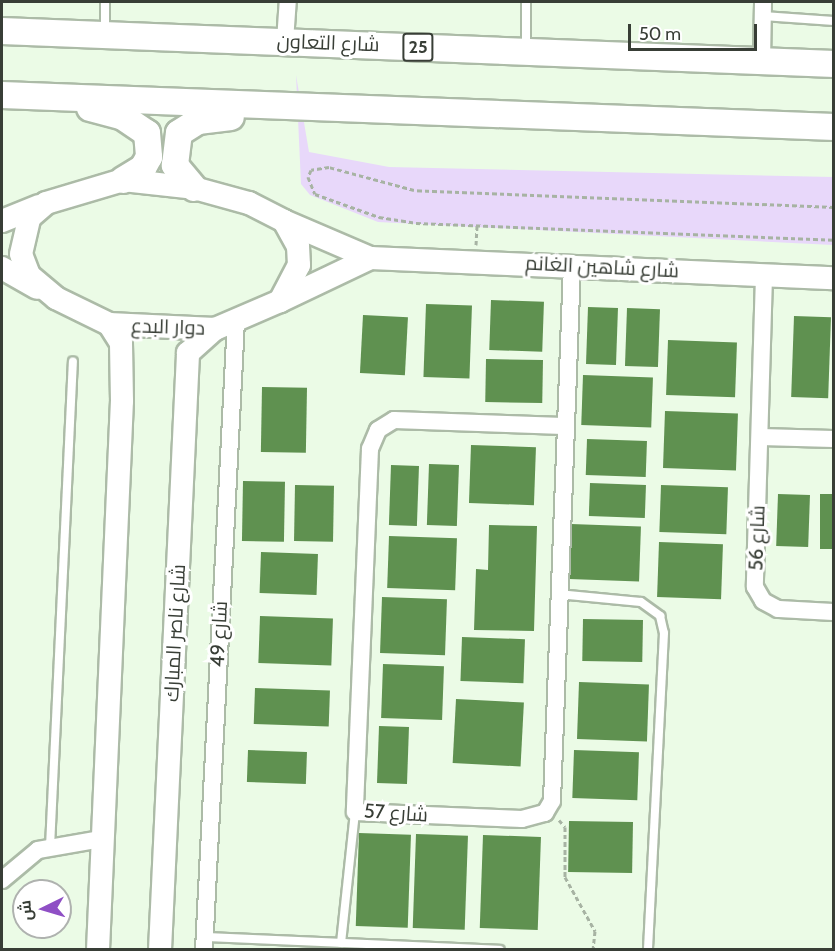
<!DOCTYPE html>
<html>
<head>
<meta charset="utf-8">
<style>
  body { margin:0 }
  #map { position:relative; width:835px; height:951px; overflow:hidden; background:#ebfbe6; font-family:Cabin,Cairo,sans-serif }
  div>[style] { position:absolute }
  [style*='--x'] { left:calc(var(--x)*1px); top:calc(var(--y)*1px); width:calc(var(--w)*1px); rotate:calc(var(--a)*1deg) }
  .green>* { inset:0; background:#e8d8fa }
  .building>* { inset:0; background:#5f9150; transform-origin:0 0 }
  .path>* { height:3px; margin-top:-1.5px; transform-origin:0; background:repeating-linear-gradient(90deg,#a7b3a3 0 4.5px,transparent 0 7.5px) }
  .roads { filter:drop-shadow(2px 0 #acbba7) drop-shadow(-2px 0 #acbba7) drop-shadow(0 2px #acbba7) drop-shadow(0 -2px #acbba7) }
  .lane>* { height:8px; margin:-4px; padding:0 4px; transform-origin:4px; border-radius:4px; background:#fff }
  .street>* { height:16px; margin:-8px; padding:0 8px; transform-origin:8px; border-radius:8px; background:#fff }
  .secondary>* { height:22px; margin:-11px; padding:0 11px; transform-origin:11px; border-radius:11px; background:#fff }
  .primary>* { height:26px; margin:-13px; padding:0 13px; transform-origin:13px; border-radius:13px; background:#fff }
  span { translate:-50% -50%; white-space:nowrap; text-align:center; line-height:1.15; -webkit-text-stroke:6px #fff; paint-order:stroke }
  .shield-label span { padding:2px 4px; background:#fff; border:2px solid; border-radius:4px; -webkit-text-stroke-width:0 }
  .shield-label { font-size:18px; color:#383e36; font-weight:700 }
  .street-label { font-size:20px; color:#383e36 }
  .frame { position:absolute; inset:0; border:3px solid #383e36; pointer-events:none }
  .north { position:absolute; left:12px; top:879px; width:60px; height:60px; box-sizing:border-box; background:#fff; border:2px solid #afb2af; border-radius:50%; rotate:265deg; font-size:16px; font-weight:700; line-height:24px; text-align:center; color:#383e36 }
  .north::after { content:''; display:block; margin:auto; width:21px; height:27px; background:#8f4fc5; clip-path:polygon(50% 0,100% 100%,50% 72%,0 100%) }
  .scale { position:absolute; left:628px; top:24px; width:129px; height:27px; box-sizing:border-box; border:3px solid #383e36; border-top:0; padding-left:8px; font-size:18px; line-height:21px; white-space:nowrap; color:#383e36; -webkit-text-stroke:4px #fff; paint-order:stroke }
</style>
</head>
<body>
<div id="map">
  <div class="green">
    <i style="clip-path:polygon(296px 75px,309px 152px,389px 167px,833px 177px,833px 245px,378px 222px,310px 195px,301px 184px)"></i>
  </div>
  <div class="building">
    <i style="left:491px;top:300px;width:53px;height:50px;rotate:2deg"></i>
    <i style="left:426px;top:304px;width:46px;height:73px;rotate:2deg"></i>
    <i style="left:588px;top:307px;width:30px;height:57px;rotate:2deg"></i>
    <i style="left:627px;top:308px;width:33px;height:58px;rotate:2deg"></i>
    <i style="left:363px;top:315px;width:45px;height:58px;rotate:3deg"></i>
    <i style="left:794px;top:316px;width:37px;height:81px;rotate:2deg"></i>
    <i style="left:668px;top:340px;width:69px;height:55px;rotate:2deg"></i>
    <i style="left:486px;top:359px;width:57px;height:43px;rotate:1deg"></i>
    <i style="left:583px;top:375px;width:70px;height:50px;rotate:2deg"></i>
    <i style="left:262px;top:387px;width:45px;height:65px;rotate:1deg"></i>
    <i style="left:665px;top:411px;width:73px;height:57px;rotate:2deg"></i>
    <i style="left:587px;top:439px;width:60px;height:36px;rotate:2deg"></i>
    <i style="left:471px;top:445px;width:65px;height:58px;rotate:2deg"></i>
    <i style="left:429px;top:464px;width:30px;height:61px;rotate:2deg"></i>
    <i style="left:391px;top:465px;width:28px;height:60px;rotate:2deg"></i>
    <i style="left:243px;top:481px;width:42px;height:60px;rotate:1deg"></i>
    <i style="left:590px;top:483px;width:56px;height:33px;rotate:2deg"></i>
    <i style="left:295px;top:485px;width:39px;height:56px;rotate:1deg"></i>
    <i style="left:661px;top:485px;width:67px;height:47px;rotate:2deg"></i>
    <i style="left:778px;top:494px;width:32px;height:52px;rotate:2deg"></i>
    <i style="left:820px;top:494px;width:14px;height:55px"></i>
    <i style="left:571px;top:524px;width:70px;height:55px;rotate:2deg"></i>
    <i style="clip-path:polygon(489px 525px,537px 526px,534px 631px,474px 630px,476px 569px,488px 570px)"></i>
    <i style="left:389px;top:536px;width:68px;height:52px;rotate:2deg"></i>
    <i style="left:659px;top:542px;width:64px;height:55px;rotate:2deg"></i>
    <i style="left:261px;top:552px;width:57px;height:41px;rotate:2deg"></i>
    <i style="left:382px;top:597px;width:65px;height:56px;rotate:2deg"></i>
    <i style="left:260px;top:616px;width:73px;height:47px;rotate:2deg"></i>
    <i style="left:583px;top:619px;width:60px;height:42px;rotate:1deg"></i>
    <i style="left:462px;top:637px;width:63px;height:44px;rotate:2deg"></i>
    <i style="left:383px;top:664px;width:61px;height:54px;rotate:2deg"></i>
    <i style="left:579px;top:682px;width:70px;height:57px;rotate:2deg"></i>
    <i style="left:255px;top:688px;width:75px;height:36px;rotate:2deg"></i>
    <i style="left:456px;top:699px;width:68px;height:64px;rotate:3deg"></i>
    <i style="left:379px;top:726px;width:30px;height:57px;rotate:2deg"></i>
    <i style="left:248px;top:750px;width:59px;height:32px;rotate:2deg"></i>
    <i style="left:574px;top:750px;width:65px;height:48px;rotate:2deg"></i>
    <i style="left:569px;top:821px;width:64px;height:51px;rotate:1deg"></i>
    <i style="left:359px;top:833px;width:52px;height:93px;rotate:2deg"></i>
    <i style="left:416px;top:834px;width:52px;height:94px;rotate:2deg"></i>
    <i style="left:483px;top:835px;width:58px;height:93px;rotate:2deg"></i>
  </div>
  <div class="path">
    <i style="--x:834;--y:207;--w:420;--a:-177.7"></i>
    <i style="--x:414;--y:190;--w:88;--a:-164.9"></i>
    <i style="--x:329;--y:167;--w:18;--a:171"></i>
    <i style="--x:311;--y:170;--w:8;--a:113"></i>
    <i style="--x:308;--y:177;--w:18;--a:68"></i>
    <i style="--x:315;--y:194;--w:68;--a:19.8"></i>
    <i style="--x:379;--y:217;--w:37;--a:9"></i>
    <i style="--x:416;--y:223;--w:418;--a:2.3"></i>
    <i style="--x:476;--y:245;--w:20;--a:-87"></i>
    <i style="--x:559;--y:820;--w:9;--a:49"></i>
    <i style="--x:565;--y:827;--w:50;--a:90"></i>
    <i style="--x:565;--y:877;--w:62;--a:60.9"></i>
    <i style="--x:595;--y:931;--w:19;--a:96"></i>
  </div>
  <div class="roads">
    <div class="lane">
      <i style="--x:105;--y:2;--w:29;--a:90"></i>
      <i style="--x:526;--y:2;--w:46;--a:90"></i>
      <i style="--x:763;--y:16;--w:71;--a:4"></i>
      <i style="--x:558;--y:594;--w:83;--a:5.5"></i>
      <i style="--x:641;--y:602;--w:24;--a:36"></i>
      <i style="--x:660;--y:616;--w:17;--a:77"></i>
      <i style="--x:664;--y:633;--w:317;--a:92.9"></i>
      <i style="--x:50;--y:847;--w:486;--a:-87.3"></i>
      <i style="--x:205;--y:937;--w:295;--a:2.5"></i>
      <i style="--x:341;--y:943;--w:132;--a:-83.9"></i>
    </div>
    <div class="street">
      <i style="--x:285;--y:41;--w:39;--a:-86"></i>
      <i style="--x:762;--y:61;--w:59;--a:-89"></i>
      <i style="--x:764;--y:276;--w:311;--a:91.7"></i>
      <i style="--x:755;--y:587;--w:16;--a:60"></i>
      <i style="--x:763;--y:601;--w:17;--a:28"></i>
      <i style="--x:778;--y:609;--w:56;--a:3.1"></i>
      <i style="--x:563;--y:426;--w:169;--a:-178"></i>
      <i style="--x:394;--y:420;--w:19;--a:148"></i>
      <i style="--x:378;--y:430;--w:21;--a:113"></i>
      <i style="--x:370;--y:449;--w:363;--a:92.4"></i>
      <i style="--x:355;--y:812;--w:167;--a:2.4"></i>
      <i style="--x:522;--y:819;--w:24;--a:-15"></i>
      <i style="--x:545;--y:813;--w:14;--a:-60"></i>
      <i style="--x:552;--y:801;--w:536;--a:-87.86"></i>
      <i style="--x:760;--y:437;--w:74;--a:1.5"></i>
      <i style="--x:2;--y:880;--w:47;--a:-39.8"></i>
      <i style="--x:38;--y:850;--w:64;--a:-9.9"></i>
      <i style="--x:204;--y:950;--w:631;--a:-87.09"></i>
    </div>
    <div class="secondary">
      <i style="--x:123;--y:180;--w:71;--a:6.4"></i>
      <i style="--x:194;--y:188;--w:57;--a:15.3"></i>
      <i style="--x:249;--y:203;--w:39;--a:27"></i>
      <i style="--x:284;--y:221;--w:29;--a:61"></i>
      <i style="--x:298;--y:246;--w:19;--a:87"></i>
      <i style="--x:299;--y:265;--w:41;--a:117.8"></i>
      <i style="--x:280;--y:301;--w:71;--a:156.7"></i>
      <i style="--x:215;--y:329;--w:106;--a:-177.3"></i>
      <i style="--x:109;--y:324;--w:59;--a:-153.9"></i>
      <i style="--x:56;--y:298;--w:35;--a:-140"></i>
      <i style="--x:29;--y:275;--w:22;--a:-111"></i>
      <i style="--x:21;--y:254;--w:37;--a:-77"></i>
      <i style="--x:29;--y:218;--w:23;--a:-41"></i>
      <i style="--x:46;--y:203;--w:80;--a:-16.6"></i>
      <i style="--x:2;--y:221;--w:40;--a:-22"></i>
      <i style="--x:284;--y:221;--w:94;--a:23.3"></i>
      <i style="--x:2;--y:268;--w:40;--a:29.7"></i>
      <i style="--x:280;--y:301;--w:100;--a:-25.5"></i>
      <i style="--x:370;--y:258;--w:464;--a:2.5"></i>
      <i style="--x:98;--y:950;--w:550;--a:-87.5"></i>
      <i style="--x:122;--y:401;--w:58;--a:-91"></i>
      <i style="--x:121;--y:343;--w:22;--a:-122"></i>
      <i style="--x:160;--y:950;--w:598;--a:-87.31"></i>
      <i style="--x:188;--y:353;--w:36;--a:-42"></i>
    </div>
    <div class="primary">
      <i style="--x:2;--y:31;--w:833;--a:2.27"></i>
      <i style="--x:2;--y:95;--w:833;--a:2.2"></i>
      <i style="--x:90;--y:108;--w:34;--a:15"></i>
      <i style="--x:123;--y:117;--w:29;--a:34"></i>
      <i style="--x:147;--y:133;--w:24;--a:85"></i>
      <i style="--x:149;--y:157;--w:13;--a:119"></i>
      <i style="--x:143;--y:168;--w:23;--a:149"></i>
      <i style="--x:194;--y:188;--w:30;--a:-130"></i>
      <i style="--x:175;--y:165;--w:32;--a:-83"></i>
      <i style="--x:179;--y:133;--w:22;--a:-32"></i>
      <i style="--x:198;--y:121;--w:33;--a:-7"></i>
    </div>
  </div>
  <div class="shield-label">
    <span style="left:418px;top:47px">25</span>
  </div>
  <div class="street-label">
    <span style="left:328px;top:43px;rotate:2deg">شارع التعاون</span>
    <span style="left:602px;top:267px;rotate:3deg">شارع شاهين الغانم</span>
    <span style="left:168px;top:327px;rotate:2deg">دوار البدع</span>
    <span style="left:757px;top:538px;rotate:-88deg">شارع 56</span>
    <span style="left:175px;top:633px;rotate:-87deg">شارع ناصر المبارك</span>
    <span style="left:219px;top:634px;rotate:-87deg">شارع 49</span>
    <span style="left:396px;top:813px;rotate:4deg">شارع 57</span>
  </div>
  <div class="frame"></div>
  <div class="north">ش</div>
  <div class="scale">50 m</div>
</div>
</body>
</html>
